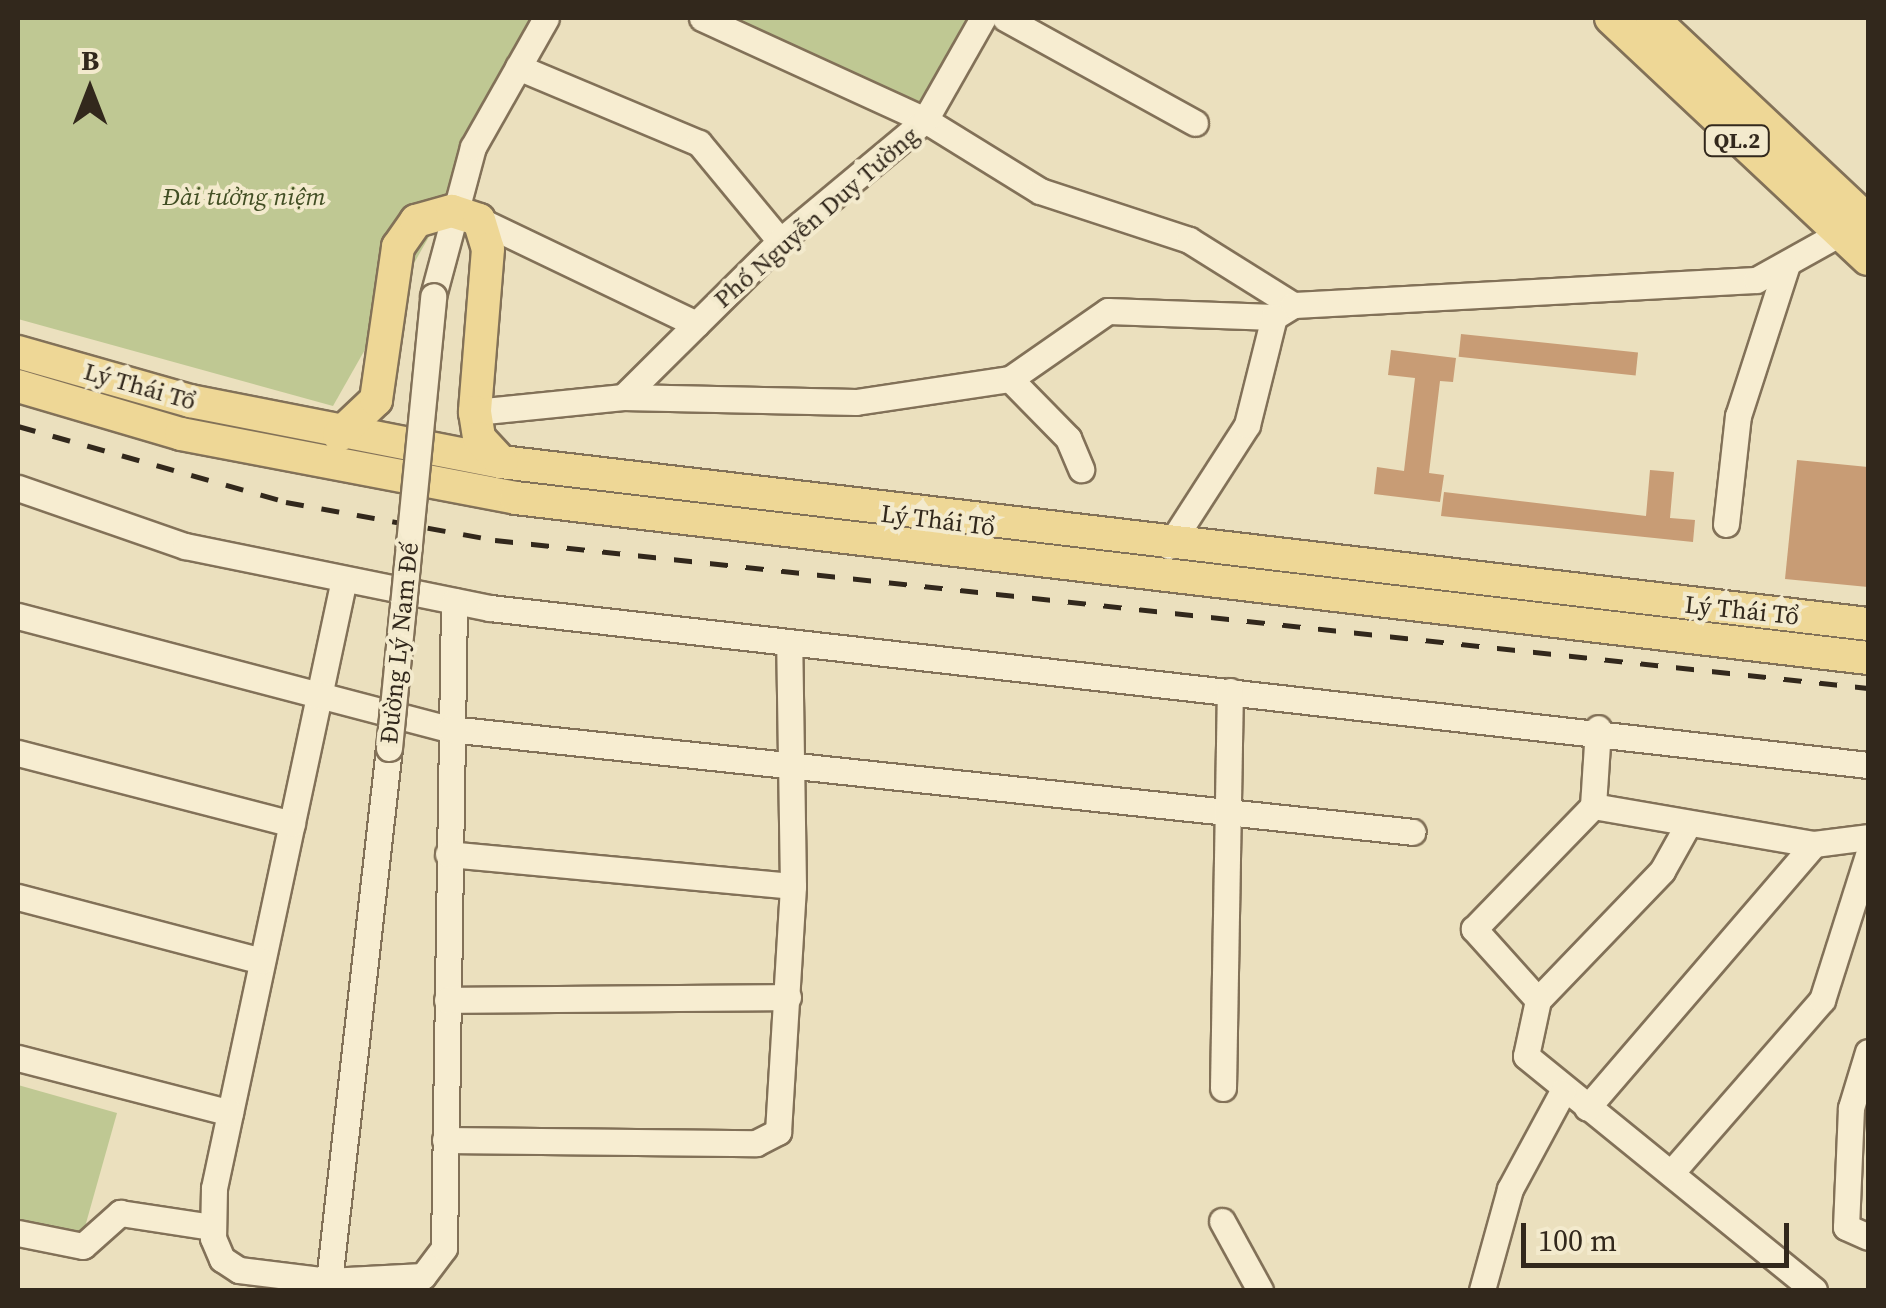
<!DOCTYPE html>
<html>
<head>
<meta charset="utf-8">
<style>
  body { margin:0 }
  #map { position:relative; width:1886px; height:1308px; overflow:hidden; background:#ebe0be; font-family:"Source Serif 4",serif }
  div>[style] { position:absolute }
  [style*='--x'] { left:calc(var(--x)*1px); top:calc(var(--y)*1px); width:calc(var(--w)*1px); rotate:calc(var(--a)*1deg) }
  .green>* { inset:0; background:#bfc893 }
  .building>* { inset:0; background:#c89c75; transform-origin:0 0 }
  .roads { filter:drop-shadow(2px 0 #827158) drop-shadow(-2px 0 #827158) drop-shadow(0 2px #827158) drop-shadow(0 -2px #827158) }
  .minor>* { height:25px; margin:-12.5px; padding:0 12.5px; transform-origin:12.5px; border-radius:12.5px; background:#f7edd1 }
  .major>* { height:32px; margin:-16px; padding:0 16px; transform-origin:16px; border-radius:16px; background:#eed796 }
  .rail>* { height:5px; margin-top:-2.5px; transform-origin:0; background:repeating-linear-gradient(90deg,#32281c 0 18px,transparent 0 36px) }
  .bridges { filter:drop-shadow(2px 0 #827158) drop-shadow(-2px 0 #827158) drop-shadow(0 2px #827158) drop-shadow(0 -2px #827158) }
  .minor-bridge>* { height:25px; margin:-12.5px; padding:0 12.5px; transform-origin:12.5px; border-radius:12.5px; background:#f7edd1 }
  span { translate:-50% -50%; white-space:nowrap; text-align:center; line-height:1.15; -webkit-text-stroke:8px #f3eacd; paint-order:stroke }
  .shield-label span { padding:2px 8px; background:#f3eacd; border:2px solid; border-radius:8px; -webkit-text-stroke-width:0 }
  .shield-label { font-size:22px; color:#32281c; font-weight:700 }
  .park-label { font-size:25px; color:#414e23; font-style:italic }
  .street-label { font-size:25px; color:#32281c }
  .frame { position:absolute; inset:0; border:20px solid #32281c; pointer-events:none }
  .north { position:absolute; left:40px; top:40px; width:100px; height:100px; -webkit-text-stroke:8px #f3eacd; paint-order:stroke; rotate:0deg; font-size:28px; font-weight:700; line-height:40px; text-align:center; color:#32281c }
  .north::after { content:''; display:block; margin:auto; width:35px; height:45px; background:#32281c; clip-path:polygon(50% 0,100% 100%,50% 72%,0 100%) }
  .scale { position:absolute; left:1521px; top:1223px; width:268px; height:45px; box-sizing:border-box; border:5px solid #32281c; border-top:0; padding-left:12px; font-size:30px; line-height:35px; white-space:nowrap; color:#32281c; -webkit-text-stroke:8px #f3eacd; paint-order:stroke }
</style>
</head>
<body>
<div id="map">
  <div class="green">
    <i style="clip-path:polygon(18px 18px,553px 18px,333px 406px,18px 319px)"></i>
    <i style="clip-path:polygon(704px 18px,981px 18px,925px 120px)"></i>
    <i style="clip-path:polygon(18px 1085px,117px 1113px,81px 1241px,18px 1224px)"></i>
  </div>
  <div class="building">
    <i style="left:1461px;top:334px;width:178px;height:23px;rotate:6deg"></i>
    <i style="clip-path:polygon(1391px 350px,1456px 358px,1453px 382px,1440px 381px,1429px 473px,1444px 475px,1440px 502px,1374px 494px,1377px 467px,1404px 471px,1415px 378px,1388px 375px)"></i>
    <i style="clip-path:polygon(1797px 460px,1868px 467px,1868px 587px,1785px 579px)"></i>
    <i style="clip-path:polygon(1650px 470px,1674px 472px,1670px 518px,1695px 520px,1693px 542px,1441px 516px,1444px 492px,1646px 516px)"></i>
  </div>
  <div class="roads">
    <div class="minor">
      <i style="--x:702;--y:18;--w:245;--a:24.6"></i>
      <i style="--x:925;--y:120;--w:135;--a:31.7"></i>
      <i style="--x:1040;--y:191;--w:157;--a:18.2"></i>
      <i style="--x:1189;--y:240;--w:123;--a:32"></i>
      <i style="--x:1005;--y:18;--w:217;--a:28.9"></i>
      <i style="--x:518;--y:67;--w:196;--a:22.8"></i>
      <i style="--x:699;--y:143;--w:127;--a:50.4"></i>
      <i style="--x:479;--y:220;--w:241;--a:25.6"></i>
      <i style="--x:433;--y:296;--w:154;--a:-75"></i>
      <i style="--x:473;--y:147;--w:148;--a:-60.5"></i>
      <i style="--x:1010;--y:379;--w:83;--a:45.5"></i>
      <i style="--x:1068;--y:438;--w:34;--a:67"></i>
      <i style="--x:623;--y:397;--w:221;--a:-44.8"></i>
      <i style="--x:780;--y:241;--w:189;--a:-39.8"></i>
      <i style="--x:925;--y:120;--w:117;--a:-60.4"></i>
      <i style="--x:475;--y:412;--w:149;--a:-5.8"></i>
      <i style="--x:623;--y:397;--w:233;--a:1.2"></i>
      <i style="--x:856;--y:402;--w:156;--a:-8.5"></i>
      <i style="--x:1010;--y:379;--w:119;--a:-34.8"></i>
      <i style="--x:1108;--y:311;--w:166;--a:2.1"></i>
      <i style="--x:1274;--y:317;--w:22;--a:-32"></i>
      <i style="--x:1293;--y:305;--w:464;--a:-3.1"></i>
      <i style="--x:1756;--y:280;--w:111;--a:-29.1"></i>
      <i style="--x:18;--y:488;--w:177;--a:19.2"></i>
      <i style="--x:185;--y:546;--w:311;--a:11.5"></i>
      <i style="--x:490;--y:608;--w:1387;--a:6.5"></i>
      <i style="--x:1726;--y:524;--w:109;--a:-83.7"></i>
      <i style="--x:1738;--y:416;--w:157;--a:-72.1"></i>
      <i style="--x:1169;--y:546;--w:144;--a:-57.2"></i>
      <i style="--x:1247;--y:425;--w:111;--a:-76"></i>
      <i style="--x:344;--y:579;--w:623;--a:102.05"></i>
      <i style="--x:214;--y:1188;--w:50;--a:91.1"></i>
      <i style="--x:213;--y:1238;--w:23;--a:67"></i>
      <i style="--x:222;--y:1259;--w:20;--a:33"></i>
      <i style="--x:239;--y:1270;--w:90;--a:7"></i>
      <i style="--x:328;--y:1281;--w:95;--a:-3"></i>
      <i style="--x:423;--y:1276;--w:35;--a:-53"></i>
      <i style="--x:444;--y:1248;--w:647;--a:-89.11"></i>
      <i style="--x:18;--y:616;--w:447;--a:14.7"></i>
      <i style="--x:450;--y:729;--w:968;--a:6.1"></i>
      <i style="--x:18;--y:753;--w:283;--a:14.5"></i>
      <i style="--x:1593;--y:806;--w:78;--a:-86.3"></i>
      <i style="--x:1686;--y:828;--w:49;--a:119.2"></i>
      <i style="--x:1662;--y:871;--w:179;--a:133.9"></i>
      <i style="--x:1538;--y:1000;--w:57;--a:102.1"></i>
      <i style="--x:1526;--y:1056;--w:371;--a:39.1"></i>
      <i style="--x:1814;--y:844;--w:54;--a:-7.4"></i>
      <i style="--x:448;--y:854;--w:346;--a:5.3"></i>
      <i style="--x:18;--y:897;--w:252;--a:14.7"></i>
      <i style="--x:447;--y:1000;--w:341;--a:-0.5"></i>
      <i style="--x:1538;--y:1000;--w:96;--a:-132"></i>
      <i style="--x:1474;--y:929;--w:171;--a:-45.9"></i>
      <i style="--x:1593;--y:806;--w:224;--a:9.8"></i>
      <i style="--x:1814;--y:844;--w:348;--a:130.7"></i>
      <i style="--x:1868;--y:1052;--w:59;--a:106.9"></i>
      <i style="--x:1851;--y:1108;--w:119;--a:92.4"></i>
      <i style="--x:1846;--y:1227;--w:24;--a:24"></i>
      <i style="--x:18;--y:1058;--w:219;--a:14.5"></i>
      <i style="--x:1223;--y:1088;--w:397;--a:-89"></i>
      <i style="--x:445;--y:1140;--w:311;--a:0.6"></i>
      <i style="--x:756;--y:1143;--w:25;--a:-27"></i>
      <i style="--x:778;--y:1132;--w:246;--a:-86.5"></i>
      <i style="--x:793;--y:886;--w:243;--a:-90.9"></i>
      <i style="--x:1671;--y:1173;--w:230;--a:-48.9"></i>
      <i style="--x:1822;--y:1000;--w:152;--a:-72.4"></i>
      <i style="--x:1222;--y:1221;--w:79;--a:61.2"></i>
      <i style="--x:18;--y:1233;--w:66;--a:11.3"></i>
      <i style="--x:83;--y:1246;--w:50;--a:-41.7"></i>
      <i style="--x:120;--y:1213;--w:92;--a:8.7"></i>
      <i style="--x:328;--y:1290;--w:545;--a:-83.58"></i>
      <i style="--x:1482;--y:1290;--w:105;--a:-74.5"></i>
      <i style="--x:1510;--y:1189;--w:111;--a:-61.6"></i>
    </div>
    <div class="major">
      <i style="--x:1611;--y:18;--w:352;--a:43.2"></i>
      <i style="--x:1652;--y:18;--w:296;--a:43.2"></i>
      <i style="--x:18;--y:352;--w:179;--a:15.9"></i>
      <i style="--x:190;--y:401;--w:317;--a:11.1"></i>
      <i style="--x:501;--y:462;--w:1377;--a:6.76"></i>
      <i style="--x:18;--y:386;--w:170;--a:16.4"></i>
      <i style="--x:181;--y:434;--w:341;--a:10.8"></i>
      <i style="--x:516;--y:498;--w:1361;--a:6.75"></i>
      <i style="--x:339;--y:435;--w:51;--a:-43.4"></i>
      <i style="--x:376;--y:400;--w:155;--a:-81.8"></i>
      <i style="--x:398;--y:247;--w:32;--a:-55"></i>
      <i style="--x:416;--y:221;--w:37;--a:-16"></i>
      <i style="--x:452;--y:211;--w:28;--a:18"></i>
      <i style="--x:479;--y:220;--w:30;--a:73"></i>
      <i style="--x:488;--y:249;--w:164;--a:94.6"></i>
      <i style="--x:475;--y:412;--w:26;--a:81"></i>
      <i style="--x:479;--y:438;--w:33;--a:47"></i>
    </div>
  </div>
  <div class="rail">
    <i style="--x:18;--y:426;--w:279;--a:15.8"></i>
    <i style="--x:286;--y:502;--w:212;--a:10.3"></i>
    <i style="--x:495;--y:540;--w:1381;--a:6.15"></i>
  </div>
  <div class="bridges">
    <div class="minor-bridge">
      <i style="--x:389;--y:748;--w:454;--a:-84.4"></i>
    </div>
  </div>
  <div class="shield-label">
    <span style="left:1737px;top:141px">QL.2</span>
  </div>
  <div class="park-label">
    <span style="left:244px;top:196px">Đài tưởng niệm</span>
  </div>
  <div class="street-label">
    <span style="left:816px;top:217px;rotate:-41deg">Phố Nguyễn Duy Tường</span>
    <span style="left:140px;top:386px;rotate:16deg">Lý Thái Tổ</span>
    <span style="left:938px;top:520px;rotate:7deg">Lý Thái Tổ</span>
    <span style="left:1742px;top:610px;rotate:6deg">Lý Thái Tổ</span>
    <span style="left:399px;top:643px;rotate:-84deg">Đường Lý Nam Đế</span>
  </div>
  <div class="frame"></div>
  <div class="north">B</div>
  <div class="scale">100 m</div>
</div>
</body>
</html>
